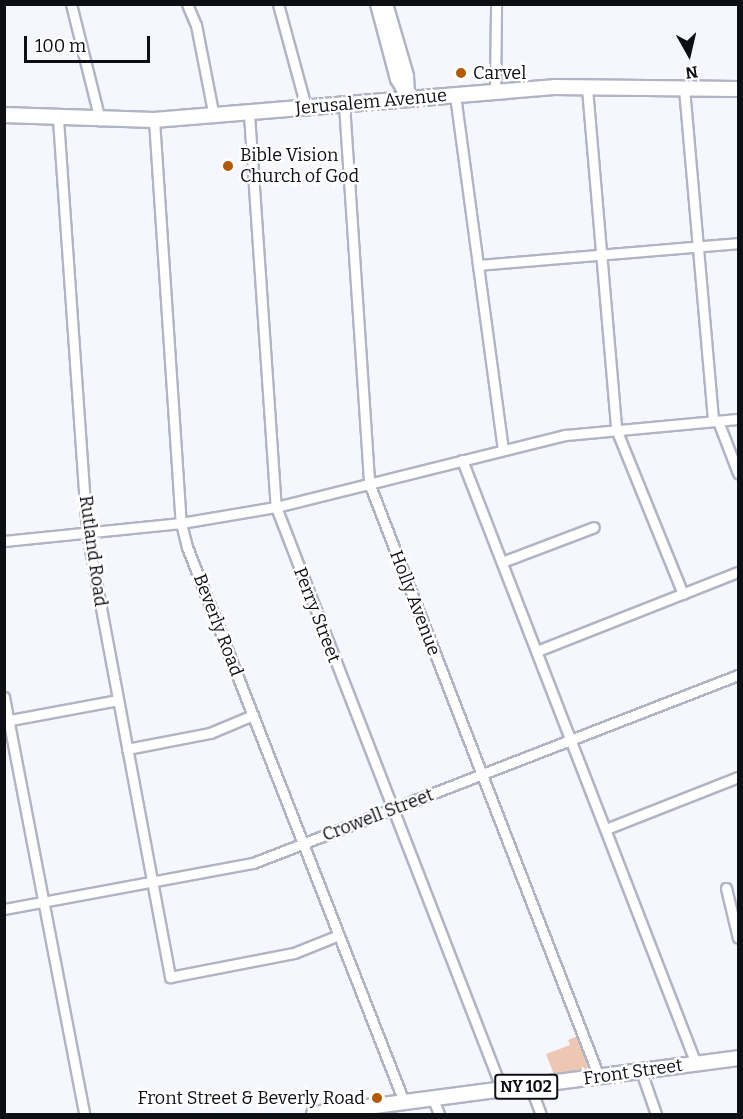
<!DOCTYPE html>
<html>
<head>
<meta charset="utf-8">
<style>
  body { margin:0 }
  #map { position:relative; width:743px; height:1119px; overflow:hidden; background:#f5f6fe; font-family:Bitter,serif }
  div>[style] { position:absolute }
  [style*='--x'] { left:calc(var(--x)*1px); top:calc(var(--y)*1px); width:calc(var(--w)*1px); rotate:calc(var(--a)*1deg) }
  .green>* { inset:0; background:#edc7b1 }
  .roads { filter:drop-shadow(2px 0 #b1b4c5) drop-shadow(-2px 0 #b1b4c5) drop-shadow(0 2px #b1b4c5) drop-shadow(0 -2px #b1b4c5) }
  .street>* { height:9px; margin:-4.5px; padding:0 4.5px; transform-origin:4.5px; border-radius:4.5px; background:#fff }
  .secondary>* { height:12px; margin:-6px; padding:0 6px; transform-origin:6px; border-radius:6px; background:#fff }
  .primary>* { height:14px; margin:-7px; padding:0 7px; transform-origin:7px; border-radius:7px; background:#fff }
  .dots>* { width:16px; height:16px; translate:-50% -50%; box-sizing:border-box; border:3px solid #fff; border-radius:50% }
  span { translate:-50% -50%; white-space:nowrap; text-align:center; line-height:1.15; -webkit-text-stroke:4.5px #fff; paint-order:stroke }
  .shield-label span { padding:2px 4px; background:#fff; border:2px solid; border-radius:4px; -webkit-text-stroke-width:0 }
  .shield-label { font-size:16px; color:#0e0f15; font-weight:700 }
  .poi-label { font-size:18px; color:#0e0f15 }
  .left { translate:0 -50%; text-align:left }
  .right { translate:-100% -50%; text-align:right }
  .street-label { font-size:18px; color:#0e0f15 }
  .frame { position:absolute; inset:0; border:6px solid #0e0f15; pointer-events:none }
  .north { position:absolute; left:659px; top:24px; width:60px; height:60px; -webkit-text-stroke:4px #fff; paint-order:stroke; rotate:172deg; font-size:16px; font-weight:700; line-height:24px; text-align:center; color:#0e0f15 }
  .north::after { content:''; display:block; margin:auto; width:21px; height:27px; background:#0e0f15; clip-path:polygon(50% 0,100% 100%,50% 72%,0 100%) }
  .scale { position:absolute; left:24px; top:36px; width:126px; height:27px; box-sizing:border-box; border:3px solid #0e0f15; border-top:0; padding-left:8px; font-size:18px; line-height:21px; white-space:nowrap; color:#0e0f15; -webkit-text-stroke:4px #fff; paint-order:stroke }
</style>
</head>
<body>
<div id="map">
  <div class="green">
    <i style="clip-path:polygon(583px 1034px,599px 1077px,557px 1082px,546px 1054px,570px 1045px,568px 1040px)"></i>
  </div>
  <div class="roads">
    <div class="street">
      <i style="--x:71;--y:4;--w:120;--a:76"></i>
      <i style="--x:187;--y:4;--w:23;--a:67"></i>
      <i style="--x:196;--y:25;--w:94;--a:78.9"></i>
      <i style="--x:278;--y:4;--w:107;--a:74.8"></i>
      <i style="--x:587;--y:88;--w:342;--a:85.1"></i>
      <i style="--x:616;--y:429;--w:178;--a:67.9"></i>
      <i style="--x:684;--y:88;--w:334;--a:85"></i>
      <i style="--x:495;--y:92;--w:88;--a:-89.3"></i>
      <i style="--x:455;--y:95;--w:358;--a:82.3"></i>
      <i style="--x:344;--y:104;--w:380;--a:86.2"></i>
      <i style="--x:369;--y:483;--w:637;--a:68.83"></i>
      <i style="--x:249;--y:114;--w:394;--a:86.1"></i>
      <i style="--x:276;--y:507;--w:625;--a:68.81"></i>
      <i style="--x:58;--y:119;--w:415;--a:86"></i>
      <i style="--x:87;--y:533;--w:452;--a:79.4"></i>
      <i style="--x:170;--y:977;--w:126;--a:-11"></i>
      <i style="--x:294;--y:953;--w:48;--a:-21.8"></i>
      <i style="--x:154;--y:120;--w:404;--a:86.2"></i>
      <i style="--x:181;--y:523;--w:25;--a:76"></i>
      <i style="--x:187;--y:547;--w:596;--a:68.64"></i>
      <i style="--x:478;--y:265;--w:261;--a:-4.8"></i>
      <i style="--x:718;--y:421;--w:56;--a:69"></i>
      <i style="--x:462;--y:460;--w:648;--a:68.82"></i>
      <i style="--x:4;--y:541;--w:178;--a:-5.8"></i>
      <i style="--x:181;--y:523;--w:96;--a:-9.6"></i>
      <i style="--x:276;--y:507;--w:298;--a:-14"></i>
      <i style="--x:565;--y:435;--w:174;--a:-5.3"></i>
      <i style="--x:502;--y:562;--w:98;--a:-20.8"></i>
      <i style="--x:537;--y:651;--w:216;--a:-21.5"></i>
      <i style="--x:4;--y:697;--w:425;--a:79.1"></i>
      <i style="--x:5;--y:721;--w:115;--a:-10.5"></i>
      <i style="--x:127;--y:749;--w:85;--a:-10.9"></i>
      <i style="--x:210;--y:733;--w:47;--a:-22.7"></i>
      <i style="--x:606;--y:829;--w:142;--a:-21.5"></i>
      <i style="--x:726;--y:888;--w:51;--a:76.5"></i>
      <i style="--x:4;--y:909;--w:253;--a:-10.5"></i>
      <i style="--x:253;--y:863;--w:520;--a:-21.19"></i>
      <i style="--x:641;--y:1071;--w:46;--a:70.8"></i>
      <i style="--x:530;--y:1086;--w:30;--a:69"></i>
      <i style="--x:433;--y:1099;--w:16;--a:68"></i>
    </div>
    <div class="secondary">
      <i style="--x:377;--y:4;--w:78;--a:75.1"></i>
      <i style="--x:397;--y:79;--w:22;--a:60"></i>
      <i style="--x:386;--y:4;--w:75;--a:73.7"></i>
      <i style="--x:407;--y:76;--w:18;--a:87"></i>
    </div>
    <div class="primary">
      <i style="--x:4;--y:115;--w:150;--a:1.9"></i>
      <i style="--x:154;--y:120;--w:401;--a:-4.7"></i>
      <i style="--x:554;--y:87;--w:184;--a:0.6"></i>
      <i style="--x:314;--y:1114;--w:428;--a:-7.5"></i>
    </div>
  </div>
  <div class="dots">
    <i style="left:461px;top:73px;background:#b65904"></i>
    <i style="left:228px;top:166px;background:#b65904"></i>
    <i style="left:377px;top:1098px;background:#b65904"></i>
  </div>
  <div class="shield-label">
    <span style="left:526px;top:1087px">NY 102</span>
  </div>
  <div class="poi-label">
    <span class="left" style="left:473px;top:73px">Carvel</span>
    <span class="left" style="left:240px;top:166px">Bible Vision<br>Church of God</span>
    <span class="right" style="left:365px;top:1098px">Front Street &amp; Beverly Road</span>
  </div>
  <div class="street-label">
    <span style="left:371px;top:102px;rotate:-5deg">Jerusalem Avenue</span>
    <span style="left:93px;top:551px;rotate:82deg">Rutland Road</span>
    <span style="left:415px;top:603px;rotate:69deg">Holly Avenue</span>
    <span style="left:317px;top:615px;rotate:69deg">Perry Street</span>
    <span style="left:218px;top:625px;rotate:69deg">Beverly Road</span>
    <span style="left:378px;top:815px;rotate:-21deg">Crowell Street</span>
    <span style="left:633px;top:1072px;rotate:-8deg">Front Street</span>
  </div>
  <div class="frame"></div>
  <div class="north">N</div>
  <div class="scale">100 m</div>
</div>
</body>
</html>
